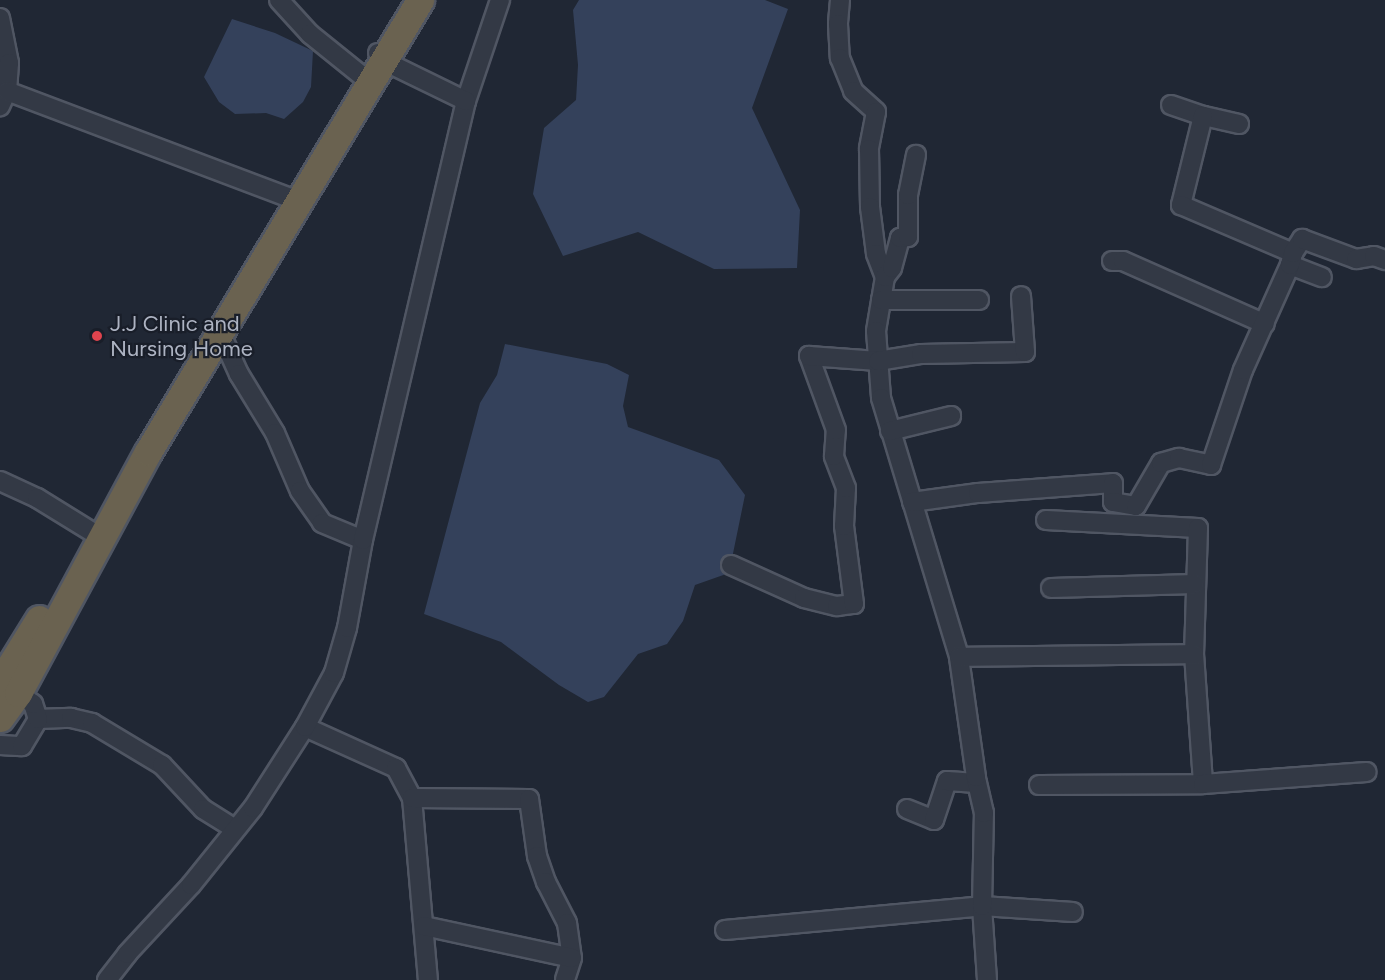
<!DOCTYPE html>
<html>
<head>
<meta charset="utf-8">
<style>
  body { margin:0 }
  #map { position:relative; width:1385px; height:980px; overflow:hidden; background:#202734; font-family:Figtree,sans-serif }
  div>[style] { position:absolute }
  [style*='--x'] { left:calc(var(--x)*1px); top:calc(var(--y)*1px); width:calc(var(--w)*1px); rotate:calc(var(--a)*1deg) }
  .water>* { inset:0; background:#34415b }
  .roads { filter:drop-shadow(2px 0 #505663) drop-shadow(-2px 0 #505663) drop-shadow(0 2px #505663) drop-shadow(0 -2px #505663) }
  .minor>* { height:18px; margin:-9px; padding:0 9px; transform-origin:9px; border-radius:9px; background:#333945 }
  .highway>* { height:27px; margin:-13.5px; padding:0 13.5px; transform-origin:13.5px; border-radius:13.5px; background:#6a6250 }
  .dots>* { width:16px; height:16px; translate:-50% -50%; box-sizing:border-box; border:3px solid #191e29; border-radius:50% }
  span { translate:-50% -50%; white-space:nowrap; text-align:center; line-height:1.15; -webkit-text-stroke:4.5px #191e29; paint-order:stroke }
  .poi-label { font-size:22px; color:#adb3c2 }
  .left { translate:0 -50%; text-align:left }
</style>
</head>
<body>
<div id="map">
  <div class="water">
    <i style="clip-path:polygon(579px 0,765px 0,788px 9px,752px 108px,800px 210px,797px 268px,714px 269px,638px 232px,563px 256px,533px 194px,544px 128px,576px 100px,578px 65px,573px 10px)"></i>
    <i style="clip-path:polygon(232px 19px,275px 33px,313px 51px,311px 87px,303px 102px,284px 119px,266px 113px,235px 114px,219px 102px,204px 77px)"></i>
    <i style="clip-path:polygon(505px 344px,607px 364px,629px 375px,623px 406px,628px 427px,719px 460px,745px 495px,729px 573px,695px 585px,683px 621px,667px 644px,638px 654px,604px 697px,588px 702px,559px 685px,501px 642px,424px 614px,480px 403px,497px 375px)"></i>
  </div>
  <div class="roads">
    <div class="minor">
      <i style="--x:279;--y:0;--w:46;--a:47.6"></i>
      <i style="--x:310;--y:34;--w:67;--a:38.9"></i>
      <i style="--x:840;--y:0;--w:24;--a:95"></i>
      <i style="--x:838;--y:24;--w:34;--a:87"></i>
      <i style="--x:840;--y:58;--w:35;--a:68"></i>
      <i style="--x:853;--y:91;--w:31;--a:42"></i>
      <i style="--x:876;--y:112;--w:38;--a:101"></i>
      <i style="--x:869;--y:149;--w:58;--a:89"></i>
      <i style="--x:870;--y:207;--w:47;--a:82.7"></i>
      <i style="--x:876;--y:254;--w:25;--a:69"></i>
      <i style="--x:885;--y:277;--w:55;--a:99.5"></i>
      <i style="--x:876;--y:331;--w:67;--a:85.7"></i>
      <i style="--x:881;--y:398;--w:270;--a:73.2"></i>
      <i style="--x:0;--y:18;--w:46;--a:78.7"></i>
      <i style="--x:9;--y:63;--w:28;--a:94"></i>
      <i style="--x:7;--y:91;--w:17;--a:115"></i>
      <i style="--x:7;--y:91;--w:303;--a:20.7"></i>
      <i style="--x:466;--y:101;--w:107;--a:-71.4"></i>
      <i style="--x:1171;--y:105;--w:34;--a:19"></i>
      <i style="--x:1239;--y:124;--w:37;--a:-167"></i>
      <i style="--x:1203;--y:116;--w:92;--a:103.9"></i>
      <i style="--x:1181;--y:205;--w:122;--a:23.2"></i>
      <i style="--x:1112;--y:261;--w:11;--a:0"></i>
      <i style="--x:1123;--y:261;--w:155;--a:23.9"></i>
      <i style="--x:1290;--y:265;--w:34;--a:21"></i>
      <i style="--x:885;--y:277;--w:11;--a:-52"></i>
      <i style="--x:892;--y:268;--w:31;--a:-75"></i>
      <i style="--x:900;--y:238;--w:8;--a:-7"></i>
      <i style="--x:908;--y:237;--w:42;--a:-90"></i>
      <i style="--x:908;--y:195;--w:41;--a:-78.7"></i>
      <i style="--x:881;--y:300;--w:98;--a:0"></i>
      <i style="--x:220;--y:332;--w:46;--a:65.7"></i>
      <i style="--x:239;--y:374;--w:69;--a:58.6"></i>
      <i style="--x:275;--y:433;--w:63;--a:66.7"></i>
      <i style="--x:300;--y:491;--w:39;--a:55"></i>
      <i style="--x:322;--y:523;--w:44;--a:22.5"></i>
      <i style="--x:890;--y:431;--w:63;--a:-13.8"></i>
      <i style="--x:0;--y:481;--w:41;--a:24.7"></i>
      <i style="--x:37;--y:498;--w:65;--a:31.7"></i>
      <i style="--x:912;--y:502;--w:67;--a:-7.8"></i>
      <i style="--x:978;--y:493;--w:135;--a:-4.2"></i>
      <i style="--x:1113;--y:483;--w:19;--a:90"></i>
      <i style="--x:1113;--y:502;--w:23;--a:10"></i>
      <i style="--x:1136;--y:506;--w:50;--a:-59.8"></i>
      <i style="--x:1161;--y:463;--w:19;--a:-16"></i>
      <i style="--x:1179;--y:458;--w:33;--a:12"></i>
      <i style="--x:1211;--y:465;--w:100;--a:-71.4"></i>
      <i style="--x:1243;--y:370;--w:115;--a:-65.9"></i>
      <i style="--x:1290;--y:265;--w:12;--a:-76"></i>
      <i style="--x:1293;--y:253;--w:17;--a:-57"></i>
      <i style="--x:1302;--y:239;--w:58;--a:20.3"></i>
      <i style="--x:1356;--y:259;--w:18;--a:-9"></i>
      <i style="--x:1374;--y:256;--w:12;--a:20"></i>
      <i style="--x:1046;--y:520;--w:152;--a:3"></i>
      <i style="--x:1198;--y:528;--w:126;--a:91.8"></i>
      <i style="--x:1194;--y:654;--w:130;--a:86"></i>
      <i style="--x:731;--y:565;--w:80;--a:24.3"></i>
      <i style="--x:804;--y:598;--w:34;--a:14"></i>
      <i style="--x:837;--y:606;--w:17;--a:-7"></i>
      <i style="--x:854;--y:604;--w:79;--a:-97.3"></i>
      <i style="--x:844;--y:526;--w:38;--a:-87"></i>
      <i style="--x:846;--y:488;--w:34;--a:-111"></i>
      <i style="--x:834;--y:456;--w:26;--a:-86"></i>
      <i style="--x:836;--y:430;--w:79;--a:-110"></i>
      <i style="--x:809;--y:356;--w:69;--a:4.1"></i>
      <i style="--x:878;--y:361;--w:44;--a:-9.2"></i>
      <i style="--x:921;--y:354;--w:104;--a:-1.1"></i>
      <i style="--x:1025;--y:352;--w:56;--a:-94.1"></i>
      <i style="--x:1051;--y:588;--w:144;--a:-1.6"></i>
      <i style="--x:38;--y:719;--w:33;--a:-2"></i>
      <i style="--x:71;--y:718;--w:22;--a:13"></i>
      <i style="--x:92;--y:723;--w:82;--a:31"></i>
      <i style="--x:162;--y:765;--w:60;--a:47"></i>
      <i style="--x:203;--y:809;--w:38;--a:32"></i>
      <i style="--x:305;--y:727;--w:100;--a:24.3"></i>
      <i style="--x:396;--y:768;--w:34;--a:62"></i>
      <i style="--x:412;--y:798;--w:183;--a:85"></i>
      <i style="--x:0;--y:745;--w:22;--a:3"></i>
      <i style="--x:22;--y:746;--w:31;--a:-59"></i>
      <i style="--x:38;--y:719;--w:16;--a:-108"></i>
      <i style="--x:33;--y:704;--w:28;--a:-142"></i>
      <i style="--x:1039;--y:785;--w:164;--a:-0.3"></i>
      <i style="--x:1203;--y:784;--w:164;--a:-4.2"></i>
      <i style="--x:412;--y:798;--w:117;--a:0.5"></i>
      <i style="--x:529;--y:799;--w:58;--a:82"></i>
      <i style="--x:537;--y:856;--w:28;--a:71"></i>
      <i style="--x:546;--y:882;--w:46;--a:62.9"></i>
      <i style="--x:567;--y:923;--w:35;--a:82"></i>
      <i style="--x:572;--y:958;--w:23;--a:108"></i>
      <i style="--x:907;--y:809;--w:29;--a:22"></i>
      <i style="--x:934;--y:820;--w:41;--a:-71.6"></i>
      <i style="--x:947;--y:781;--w:30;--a:4"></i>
      <i style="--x:424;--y:926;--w:151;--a:12.2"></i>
      <i style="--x:725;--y:930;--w:258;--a:-5.3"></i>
      <i style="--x:982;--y:906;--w:91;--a:3.8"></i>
      <i style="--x:107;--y:980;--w:33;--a:-52"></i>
      <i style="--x:127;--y:954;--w:94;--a:-47.2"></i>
      <i style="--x:191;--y:885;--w:99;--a:-51.2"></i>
      <i style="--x:253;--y:808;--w:96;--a:-57.3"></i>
      <i style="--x:305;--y:727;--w:61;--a:-61.8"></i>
      <i style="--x:334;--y:673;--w:47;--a:-73.9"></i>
      <i style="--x:347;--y:628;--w:89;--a:-79.7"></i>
      <i style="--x:363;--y:540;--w:451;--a:-76.8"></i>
      <i style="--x:466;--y:101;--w:91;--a:-154"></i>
      <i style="--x:384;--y:61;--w:10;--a:-127"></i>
      <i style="--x:987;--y:980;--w:74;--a:-93.9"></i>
      <i style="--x:982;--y:906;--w:93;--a:-88.8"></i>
      <i style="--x:984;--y:813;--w:37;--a:-103"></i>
      <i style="--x:976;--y:777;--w:121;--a:-98.1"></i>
      <i style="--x:959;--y:657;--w:235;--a:-0.7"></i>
    </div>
    <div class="highway">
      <i style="--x:0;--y:682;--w:74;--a:-58.2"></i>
      <i style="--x:0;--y:718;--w:31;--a:-54"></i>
      <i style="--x:18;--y:693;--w:274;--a:-61.7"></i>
      <i style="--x:148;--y:452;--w:528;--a:-58.96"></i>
    </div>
  </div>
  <div class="dots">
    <i style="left:97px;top:336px;background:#e0444e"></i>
  </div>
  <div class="poi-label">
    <span class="left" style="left:110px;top:336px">J.J Clinic and<br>Nursing Home</span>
  </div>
</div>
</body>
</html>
